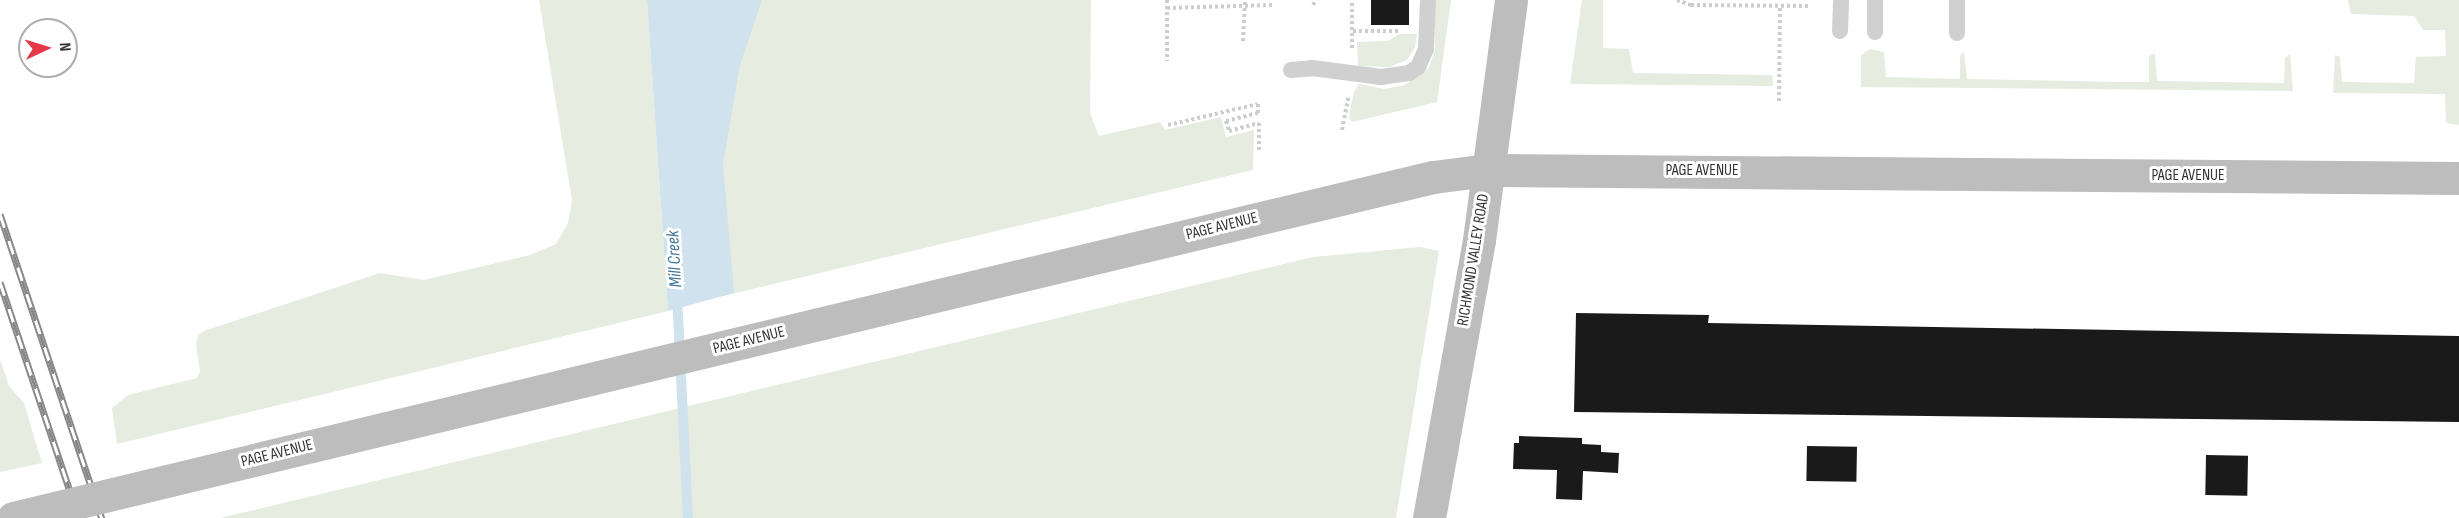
<!DOCTYPE html>
<html>
<head>
<meta charset="utf-8">
<style>
  body { margin:0 }
  #map { position:relative; width:2459px; height:518px; overflow:hidden; background:#fff; font-family:"Sofia Sans Condensed",sans-serif }
  div>[style] { position:absolute }
  [style*='--x'] { left:calc(var(--x)*1px); top:calc(var(--y)*1px); width:calc(var(--w)*1px); rotate:calc(var(--a)*1deg) }
  .green>* { inset:0; background:#e6ecdf }
  .water>* { inset:0; background:#cfe2ee }
  .stream>* { height:10px; margin:-5px; padding:0 5px; transform-origin:5px; border-radius:5px; background:#cfe2ee }
  .building>* { inset:0; background:#1a1a1a; transform-origin:0 0 }
  .path>* { height:4px; margin-top:-2px; transform-origin:0; background:repeating-linear-gradient(90deg,#cdcdcd 0 3px,transparent 0 6px) }
  .lane>* { height:16px; margin:-8px; padding:0 8px; transform-origin:8px; border-radius:8px; background:#d0d0d0 }
  .secondary>* { height:33px; margin:-16.5px; padding:0 16.5px; transform-origin:16.5px; border-radius:16.5px; background:#bdbdbd }
  .rail>* { height:7px; margin-top:-3.5px; transform-origin:0; background:repeating-linear-gradient(90deg,#fff 0 14px,#888 0 28px); box-sizing:border-box; border-block:2px solid #888 }
  .secondary-bridge>* { height:33px; margin:-16.5px; padding:0 16.5px; transform-origin:16.5px; border-radius:16.5px; background:#bdbdbd }
  span { translate:-50% -50%; white-space:nowrap; text-align:center; line-height:1.15; -webkit-text-stroke:6px #fff; paint-order:stroke }
  .street-label { font-size:16px; color:#333 }
  .water-label { font-size:18px; color:#3f7597; font-style:italic }
  .north { position:absolute; left:18px; top:18px; width:60px; height:60px; box-sizing:border-box; background:#fff; border:2px solid #adadad; border-radius:50%; rotate:86deg; font-size:16px; font-weight:700; line-height:24px; text-align:center; color:#333 }
  .north::after { content:''; display:block; margin:auto; width:21px; height:27px; background:#e63946; clip-path:polygon(50% 0,100% 100%,50% 72%,0 100%) }
</style>
</head>
<body>
<div id="map">
  <div class="green">
    <i style="clip-path:polygon(539px 0,647px 0,668px 311px,117px 444px,112px 408px,128px 395px,197px 378px,200px 371px,196px 345px,198px 335px,204px 331px,380px 273px,424px 280px,530px 255px,556px 244px,568px 223px,572px 200px)"></i>
    <i style="clip-path:polygon(724px 0,1091px 0,1090px 113px,1099px 136px,1160px 122px,1165px 130px,1221px 117px,1226px 137px,1254px 130px,1253px 170px,723px 296px,710px 195px)"></i>
    <i style="clip-path:polygon(1435px 0,1451px 0,1437px 102px,1352px 122px,1349px 116px,1354px 92px,1359px 84px,1384px 89px,1405px 85px,1429px 68px,1435px 49px)"></i>
    <i style="clip-path:polygon(1582px 0,1603px 0,1603px 48px,1629px 49px,1633px 73px,1772px 75px,1773px 86px,1570px 84px)"></i>
    <i style="clip-path:polygon(2348px 0,2459px 0,2459px 125px,2446px 123px,2445px 94px,2333px 93px,2335px 55px,2340px 57px,2342px 82px,2414px 83px,2416px 57px,2446px 56px,2445px 30px,2423px 30px,2414px 16px,2351px 14px)"></i>
    <i style="clip-path:polygon(1399px 34px,1417px 34px,1415px 47px,1407px 60px,1389px 67px,1358px 66px,1357px 42px,1388px 41px)"></i>
    <i style="clip-path:polygon(1870px 49px,1884px 52px,1886px 77px,1960px 79px,1960px 56px,1964px 52px,1967px 79px,2120px 82px,2149px 82px,2149px 56px,2155px 53px,2157px 81px,2284px 83px,2285px 58px,2290px 54px,2293px 91px,1861px 87px,1861px 55px)"></i>
    <i style="clip-path:polygon(1420px 247px,1439px 251px,1396px 518px,220px 518px,1313px 257px)"></i>
    <i style="clip-path:polygon(0 359px,9px 386px,24px 403px,42px 463px,0 472px)"></i>
  </div>
  <div class="water">
    <i style="clip-path:polygon(647px 0,762px 0,740px 65px,723px 164px,734px 293px,668px 311px)"></i>
  </div>
  <div class="stream">
    <i style="--x:677;--y:294;--w:224;--a:87.2"></i>
  </div>
  <div class="building">
    <i style="left:1371px;top:0;width:38px;height:25px"></i>
    <i style="clip-path:polygon(1576px 313px,1709px 315px,1708px 323px,2459px 336px,2459px 422px,1574px 412px)"></i>
    <i style="clip-path:polygon(1519px 436px,1582px 438px,1582px 444px,1601px 445px,1601px 452px,1619px 453px,1618px 473px,1583px 471px,1582px 500px,1556px 499px,1557px 470px,1513px 469px,1514px 443px,1519px 443px)"></i>
    <i style="left:1807px;top:446px;width:50px;height:35px;rotate:1deg"></i>
    <i style="left:2206px;top:455px;width:42px;height:40px;rotate:1deg"></i>
  </div>
  <div class="path">
    <i style="--x:1167;--y:0;--w:61;--a:90"></i>
    <i style="--x:1677;--y:0;--w:15;--a:20"></i>
    <i style="--x:1691;--y:5;--w:119;--a:0.5"></i>
    <i style="--x:1313;--y:5;--w:6;--a:-59"></i>
    <i style="--x:1167;--y:8;--w:107;--a:-1.6"></i>
    <i style="--x:1353;--y:31;--w:47;--a:0"></i>
    <i style="--x:1243;--y:41;--w:41;--a:-87.2"></i>
    <i style="--x:1352;--y:48;--w:48;--a:-90"></i>
    <i style="--x:1779;--y:101;--w:96;--a:-89.4"></i>
    <i style="--x:1168;--y:125;--w:92;--a:-13.1"></i>
    <i style="--x:1258;--y:104;--w:9;--a:90"></i>
    <i style="--x:1258;--y:113;--w:33;--a:166"></i>
    <i style="--x:1226;--y:121;--w:10;--a:73"></i>
    <i style="--x:1229;--y:131;--w:31;--a:-15"></i>
    <i style="--x:1259;--y:123;--w:28;--a:90"></i>
    <i style="--x:1342;--y:130;--w:33;--a:-79"></i>
  </div>
  <div class="lane">
    <i style="--x:1957;--y:0;--w:33;--a:90"></i>
    <i style="--x:1840;--y:31;--w:31;--a:-88"></i>
    <i style="--x:1875;--y:32;--w:32;--a:-90"></i>
    <i style="--x:1291;--y:70;--w:21;--a:-5"></i>
    <i style="--x:1312;--y:68;--w:70;--a:7.4"></i>
    <i style="--x:1381;--y:77;--w:28;--a:-8"></i>
    <i style="--x:1409;--y:73;--w:11;--a:-34"></i>
    <i style="--x:1418;--y:67;--w:20;--a:-66"></i>
    <i style="--x:1426;--y:49;--w:49;--a:-87.7"></i>
  </div>
  <div class="secondary">
    <i style="--x:914;--y:301;--w:534;--a:-13.44"></i>
    <i style="--x:1433;--y:177;--w:55;--a:-7.3"></i>
    <i style="--x:1488;--y:170;--w:971;--a:0.47"></i>
    <i style="--x:1429;--y:518;--w:282;--a:-79.8"></i>
    <i style="--x:1479;--y:240;--w:242;--a:-82.4"></i>
  </div>
  <div class="rail">
    <i style="--x:0;--y:214;--w:321;--a:71.5"></i>
    <i style="--x:0;--y:282;--w:249;--a:71.5"></i>
  </div>
  <div class="secondary-bridge">
    <i style="--x:13;--y:518;--w:927;--a:-13.54"></i>
  </div>
  <div class="street-label">
    <span style="left:1702px;top:171px">PAGE AVENUE</span>
    <span style="left:2188px;top:176px">PAGE AVENUE</span>
    <span style="left:1222px;top:227px;rotate:-14deg">PAGE AVENUE</span>
    <span style="left:1474px;top:260px;rotate:-81deg">RICHMOND VALLEY ROAD</span>
    <span style="left:749px;top:341px;rotate:-14deg">PAGE AVENUE</span>
    <span style="left:277px;top:454px;rotate:-14deg">PAGE AVENUE</span>
  </div>
  <div class="water-label">
    <span style="left:675px;top:259px;rotate:-93deg">Mill Creek</span>
  </div>
  <div class="north">N</div>
</div>
</body>
</html>
